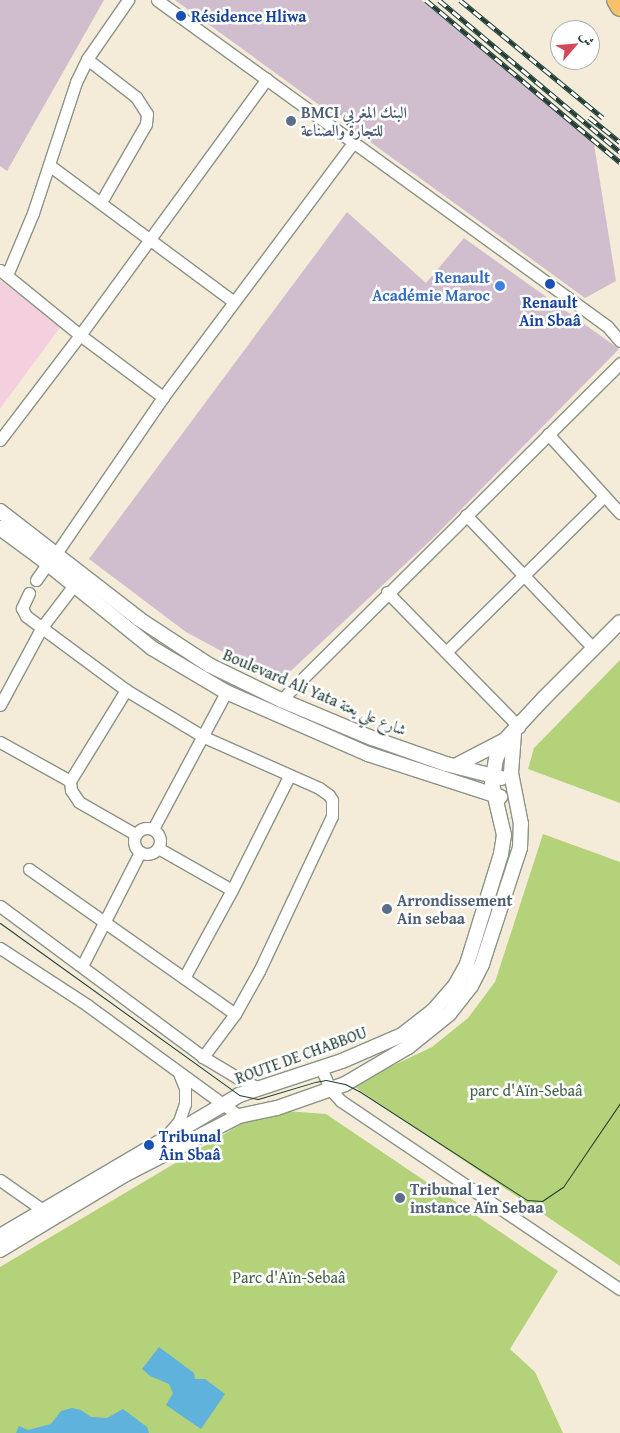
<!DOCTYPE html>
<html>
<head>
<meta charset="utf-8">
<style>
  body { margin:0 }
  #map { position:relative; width:620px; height:1433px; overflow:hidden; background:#f4ecd9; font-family:"Gentium Book Plus",Amiri,serif }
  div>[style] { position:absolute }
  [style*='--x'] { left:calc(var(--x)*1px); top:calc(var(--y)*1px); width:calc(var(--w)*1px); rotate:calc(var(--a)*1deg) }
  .built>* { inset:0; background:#f4cfdd }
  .industrial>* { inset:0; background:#d0bdcd }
  .green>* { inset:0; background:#b4d279 }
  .water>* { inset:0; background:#5fb2db }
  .roads { filter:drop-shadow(1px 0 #8a9486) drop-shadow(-1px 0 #8a9486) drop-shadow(0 1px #8a9486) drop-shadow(0 -1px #8a9486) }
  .minor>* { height:11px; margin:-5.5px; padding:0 5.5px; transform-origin:5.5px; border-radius:5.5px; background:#fff }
  .minor>.ring { margin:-5.5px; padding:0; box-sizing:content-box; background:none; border:11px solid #fff; border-radius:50% }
  .tertiary>* { height:14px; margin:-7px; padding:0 7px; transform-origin:7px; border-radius:7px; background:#fff }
  .primary>* { height:18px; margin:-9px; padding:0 9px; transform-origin:9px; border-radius:9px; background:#f5c16b }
  .tram>* { height:1px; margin:-0.5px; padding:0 0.5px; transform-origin:0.5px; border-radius:0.5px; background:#1f3d34 }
  .rail>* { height:5px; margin-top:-2.5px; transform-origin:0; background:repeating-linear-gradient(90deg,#fff 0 9px,#1f3d34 0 18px); box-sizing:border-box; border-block:1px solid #1f3d34 }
  .dots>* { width:14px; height:14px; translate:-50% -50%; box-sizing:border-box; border:2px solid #fff; border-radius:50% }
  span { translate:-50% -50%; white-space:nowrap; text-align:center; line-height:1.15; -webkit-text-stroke:5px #fff; paint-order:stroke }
  .transit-label { font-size:16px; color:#164399; font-weight:700 }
  .left { translate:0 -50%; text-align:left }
  .service-label { font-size:16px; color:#4e5e75; font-weight:700 }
  .shop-label { font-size:16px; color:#366cbe; font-weight:700 }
  .right { translate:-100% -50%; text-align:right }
  .street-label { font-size:16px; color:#1f3d34 }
  .park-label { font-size:16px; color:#446245 }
  .north { position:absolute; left:550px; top:20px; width:50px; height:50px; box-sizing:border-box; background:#fff; border:1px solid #a5b1ae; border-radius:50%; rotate:63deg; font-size:14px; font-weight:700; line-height:20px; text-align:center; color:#1f3d34 }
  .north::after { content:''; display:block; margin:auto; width:18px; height:22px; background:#d1495b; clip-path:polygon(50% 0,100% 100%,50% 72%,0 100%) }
</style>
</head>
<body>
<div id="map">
  <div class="built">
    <i style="clip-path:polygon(0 280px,61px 326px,0 409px)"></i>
  </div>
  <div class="industrial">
    <i style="clip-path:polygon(0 0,104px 0,7px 171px,0 166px)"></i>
    <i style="clip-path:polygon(175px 0,421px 0,593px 138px,616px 281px,585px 298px)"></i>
    <i style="clip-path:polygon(347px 212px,426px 283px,464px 238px,619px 349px,432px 539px,279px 682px,186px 632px,89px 559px)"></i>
  </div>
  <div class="green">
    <i style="clip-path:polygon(620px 660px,620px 803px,528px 769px,534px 748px)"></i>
    <i style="clip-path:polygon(543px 834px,620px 862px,620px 1266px,352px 1085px,432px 1047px,468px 1018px,495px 982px)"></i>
    <i style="clip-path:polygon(286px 1111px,326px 1114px,558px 1271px,510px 1349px,535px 1372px,563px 1433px,0 1433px,0 1267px,243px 1123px)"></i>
  </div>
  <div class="water">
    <i style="clip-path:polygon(159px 1347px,194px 1373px,195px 1379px,205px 1379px,225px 1394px,201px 1429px,166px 1405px,173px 1393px,169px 1384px,150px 1376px,142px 1369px)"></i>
    <i style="clip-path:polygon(72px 1408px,81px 1410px,91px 1417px,107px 1418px,123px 1409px,147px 1427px,149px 1433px,16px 1433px,19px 1426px,28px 1430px,51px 1424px,61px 1411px)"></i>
  </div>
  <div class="roads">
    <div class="minor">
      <i style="--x:157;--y:0;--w:556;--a:35.92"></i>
      <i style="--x:607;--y:326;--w:20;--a:49"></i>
      <i style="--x:87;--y:59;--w:62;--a:37.8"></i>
      <i style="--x:136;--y:97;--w:20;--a:57"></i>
      <i style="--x:147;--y:114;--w:10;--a:96"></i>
      <i style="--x:146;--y:124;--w:90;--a:120"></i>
      <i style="--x:49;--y:165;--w:230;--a:36.5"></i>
      <i style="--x:0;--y:270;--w:103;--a:39.1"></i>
      <i style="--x:80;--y:335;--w:104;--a:36.8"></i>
      <i style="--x:7;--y:275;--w:67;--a:-67.2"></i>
      <i style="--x:33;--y:213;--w:138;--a:-71.8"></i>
      <i style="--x:76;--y:82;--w:25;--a:-64"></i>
      <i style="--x:87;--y:59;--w:72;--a:-55.2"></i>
      <i style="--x:548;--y:434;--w:107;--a:47.7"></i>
      <i style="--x:0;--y:440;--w:132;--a:-52.7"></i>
      <i style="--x:80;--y:335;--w:317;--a:-53.9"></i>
      <i style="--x:466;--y:515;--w:184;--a:46.3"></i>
      <i style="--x:55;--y:555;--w:191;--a:-55.6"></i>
      <i style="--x:163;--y:397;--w:319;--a:-53.2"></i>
      <i style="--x:36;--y:580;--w:19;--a:-55"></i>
      <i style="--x:387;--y:592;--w:189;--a:45.6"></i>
      <i style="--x:29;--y:593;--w:17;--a:115"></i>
      <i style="--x:22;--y:608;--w:9;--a:63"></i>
      <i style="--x:26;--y:616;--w:124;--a:36.5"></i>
      <i style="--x:126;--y:690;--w:91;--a:31.1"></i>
      <i style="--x:204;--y:737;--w:126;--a:23.9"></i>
      <i style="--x:319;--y:788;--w:12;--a:35"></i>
      <i style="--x:329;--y:795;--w:6;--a:59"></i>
      <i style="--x:332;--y:800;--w:16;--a:90"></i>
      <i style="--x:332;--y:816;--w:171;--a:115.2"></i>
      <i style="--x:259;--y:971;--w:49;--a:119.2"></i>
      <i style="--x:235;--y:1014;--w:54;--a:126.7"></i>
      <i style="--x:446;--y:652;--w:222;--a:-44.6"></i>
      <i style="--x:281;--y:700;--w:478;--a:-44.8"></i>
      <i style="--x:0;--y:705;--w:89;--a:-61.7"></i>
      <i style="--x:42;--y:627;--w:53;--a:-52.7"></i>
      <i style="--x:0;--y:742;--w:80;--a:29.1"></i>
      <i style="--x:70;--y:781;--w:9;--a:84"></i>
      <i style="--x:71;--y:790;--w:14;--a:56"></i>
      <i style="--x:79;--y:802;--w:64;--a:29.7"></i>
      <i style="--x:70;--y:781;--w:107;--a:-58.4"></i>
      <i class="ring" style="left:134px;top:828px;width:15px;height:15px"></i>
      <i style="--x:153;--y:829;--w:155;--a:-61.9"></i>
      <i style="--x:158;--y:848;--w:85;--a:29.6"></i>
      <i style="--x:29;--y:869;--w:252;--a:35.1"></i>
      <i style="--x:0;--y:906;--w:253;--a:36.6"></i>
      <i style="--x:203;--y:1057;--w:39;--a:31"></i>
      <i style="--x:236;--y:1077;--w:25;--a:26"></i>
      <i style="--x:0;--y:948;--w:104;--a:33.2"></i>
      <i style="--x:87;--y:1005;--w:188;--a:36.1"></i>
      <i style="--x:82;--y:966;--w:128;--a:-63"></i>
      <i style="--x:184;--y:978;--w:100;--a:-61.4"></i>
      <i style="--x:232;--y:890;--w:127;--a:-63.4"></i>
      <i style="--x:321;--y:1068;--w:24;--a:66"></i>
      <i style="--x:331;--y:1090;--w:15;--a:48"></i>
      <i style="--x:341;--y:1101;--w:336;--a:34"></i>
      <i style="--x:167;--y:1135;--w:18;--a:-49"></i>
      <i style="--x:179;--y:1121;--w:18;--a:-71"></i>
      <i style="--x:185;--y:1104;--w:16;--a:-90"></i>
      <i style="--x:185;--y:1088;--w:16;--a:-112"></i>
      <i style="--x:0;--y:1180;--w:61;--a:35"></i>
    </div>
    <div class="tertiary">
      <i style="--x:0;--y:511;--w:176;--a:37.8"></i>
      <i style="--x:139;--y:619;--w:84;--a:33.3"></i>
      <i style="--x:209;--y:665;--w:80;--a:25.9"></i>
      <i style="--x:281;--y:700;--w:99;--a:22.7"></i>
      <i style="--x:372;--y:738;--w:78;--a:19.4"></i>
      <i style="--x:446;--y:764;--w:57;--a:14.3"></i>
      <i style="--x:0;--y:528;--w:47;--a:36.4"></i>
      <i style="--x:38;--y:556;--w:146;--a:38.9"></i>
      <i style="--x:152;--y:648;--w:86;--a:30.7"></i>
      <i style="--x:226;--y:692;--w:155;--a:23.6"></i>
      <i style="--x:368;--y:754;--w:139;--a:18"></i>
      <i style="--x:455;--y:766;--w:56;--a:-27.5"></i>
      <i style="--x:0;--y:1236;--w:277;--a:-30.5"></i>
      <i style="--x:239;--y:1095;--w:108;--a:-18.3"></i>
      <i style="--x:342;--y:1061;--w:65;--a:-23.4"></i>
      <i style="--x:402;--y:1035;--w:39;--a:-38"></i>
      <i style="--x:433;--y:1011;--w:33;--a:-49"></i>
      <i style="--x:455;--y:986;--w:25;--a:-61"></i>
      <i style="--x:467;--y:964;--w:115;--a:-72.8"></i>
      <i style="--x:501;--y:854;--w:19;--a:-81"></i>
      <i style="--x:504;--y:835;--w:52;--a:-103.2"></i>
      <i style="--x:492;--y:784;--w:25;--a:-81"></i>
      <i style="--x:496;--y:759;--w:21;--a:-65"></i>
      <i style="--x:505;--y:740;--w:57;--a:-47.1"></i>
      <i style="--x:544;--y:698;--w:107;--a:-45"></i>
      <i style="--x:0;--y:1250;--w:147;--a:-31.1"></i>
      <i style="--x:126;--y:1174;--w:127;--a:-27.2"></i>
      <i style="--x:239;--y:1116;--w:39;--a:-12"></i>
      <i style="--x:277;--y:1108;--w:72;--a:-19.4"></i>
      <i style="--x:345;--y:1084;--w:73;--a:-30.4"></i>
      <i style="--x:408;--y:1047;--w:53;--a:-38.8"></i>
      <i style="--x:449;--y:1014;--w:36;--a:-52"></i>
      <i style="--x:471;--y:986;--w:25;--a:-63"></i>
      <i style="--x:482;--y:964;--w:122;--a:-71.9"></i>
      <i style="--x:520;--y:848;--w:24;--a:-88"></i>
      <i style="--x:521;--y:824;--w:52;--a:-101.1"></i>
      <i style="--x:511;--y:773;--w:40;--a:-85.7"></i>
    </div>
    <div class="primary">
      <i style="--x:616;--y:0;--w:8;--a:60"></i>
    </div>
  </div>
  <div class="tram">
    <i style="--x:0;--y:923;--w:294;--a:35.7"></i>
    <i style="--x:239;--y:1095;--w:19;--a:12"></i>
    <i style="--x:258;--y:1099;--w:59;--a:-16.6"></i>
    <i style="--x:315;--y:1082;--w:11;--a:-10"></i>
    <i style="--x:326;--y:1080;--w:19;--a:12"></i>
    <i style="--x:345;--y:1084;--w:16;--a:27"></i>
    <i style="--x:359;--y:1091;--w:200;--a:33"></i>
    <i style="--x:527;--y:1200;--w:15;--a:4"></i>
    <i style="--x:542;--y:1201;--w:25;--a:-34"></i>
    <i style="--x:563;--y:1187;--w:102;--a:-55.8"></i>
  </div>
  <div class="rail">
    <i style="--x:426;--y:0;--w:253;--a:39.9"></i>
    <i style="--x:439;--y:0;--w:236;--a:40"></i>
    <i style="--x:460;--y:0;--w:185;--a:39.5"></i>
    <i style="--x:589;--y:117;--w:40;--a:39"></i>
  </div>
  <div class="dots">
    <i style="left:181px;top:16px;background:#1a4fb4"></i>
    <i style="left:291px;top:121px;background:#5c6f8a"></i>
    <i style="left:550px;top:284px;background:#1a4fb4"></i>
    <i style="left:500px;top:286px;background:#3f7fe0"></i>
    <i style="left:387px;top:909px;background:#5c6f8a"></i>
    <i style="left:149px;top:1145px;background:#1a4fb4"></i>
    <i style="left:400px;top:1198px;background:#5c6f8a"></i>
  </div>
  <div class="transit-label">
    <span class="left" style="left:191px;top:16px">Résidence Hliwa</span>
    <span style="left:550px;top:311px">Renault<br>Ain Sbaâ</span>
    <span class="left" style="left:159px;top:1145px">Tribunal<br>Âin Sbaâ</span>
  </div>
  <div class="service-label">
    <span class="left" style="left:301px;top:121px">BMCI البنك المغربي<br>للتجارة والصناعة</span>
    <span class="left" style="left:397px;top:909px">Arrondissement<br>Ain sebaa</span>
    <span class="left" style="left:410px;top:1198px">Tribunal 1er<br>instance Aïn Sebaa</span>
  </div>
  <div class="shop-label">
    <span class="right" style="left:490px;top:286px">Renault<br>Académie Maroc</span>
  </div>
  <div class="street-label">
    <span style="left:315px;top:692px;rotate:23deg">Boulevard Ali Yata شارع علي يعتة</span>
    <span style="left:301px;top:1055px;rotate:-20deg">ROUTE DE CHABBOU</span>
  </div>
  <div class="park-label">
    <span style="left:526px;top:1090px">parc d'Aïn-Sebaâ</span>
    <span style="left:289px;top:1277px">Parc d'Aïn-Sebaâ</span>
  </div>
  <div class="north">ش</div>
</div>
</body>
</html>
